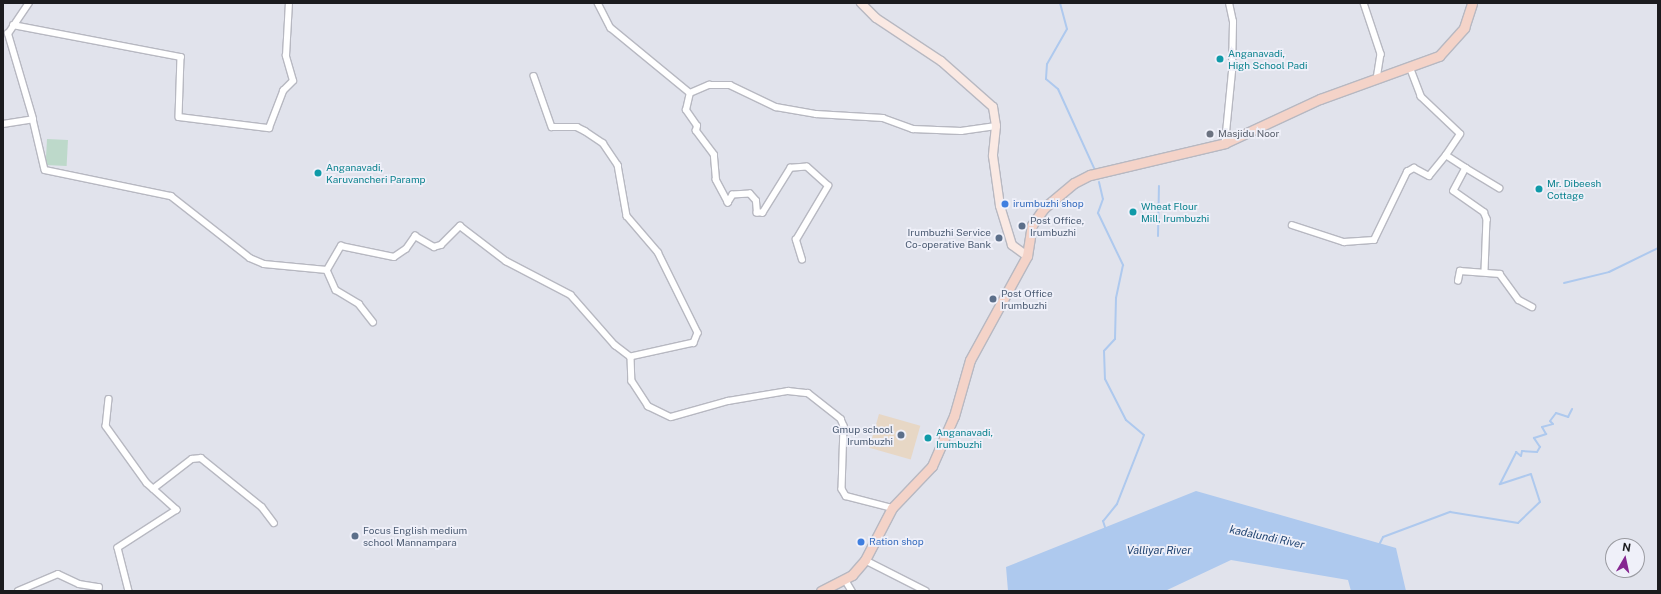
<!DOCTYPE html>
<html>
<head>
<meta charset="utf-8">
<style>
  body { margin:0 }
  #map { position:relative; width:1661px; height:594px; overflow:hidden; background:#e1e3ec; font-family:"Public Sans",sans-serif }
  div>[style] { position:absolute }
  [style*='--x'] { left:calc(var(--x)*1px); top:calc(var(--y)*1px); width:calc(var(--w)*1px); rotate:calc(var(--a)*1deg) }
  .education>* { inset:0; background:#e7d7c5; transform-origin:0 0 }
  .green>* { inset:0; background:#bdd9ca; transform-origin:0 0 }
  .water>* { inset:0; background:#aec9ee }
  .stream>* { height:2px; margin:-1px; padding:0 1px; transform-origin:1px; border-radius:1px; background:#aec9ee }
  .roads { filter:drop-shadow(1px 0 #b7b8c1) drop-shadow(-1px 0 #b7b8c1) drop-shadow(0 1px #b7b8c1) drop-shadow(0 -1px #b7b8c1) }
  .minor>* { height:5.5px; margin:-2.75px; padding:0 2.75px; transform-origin:2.75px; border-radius:2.75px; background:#fff }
  .secondary>* { height:8px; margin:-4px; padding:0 4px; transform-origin:4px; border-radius:4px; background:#fae9e3 }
  .primary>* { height:9px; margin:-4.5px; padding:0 4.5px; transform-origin:4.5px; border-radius:4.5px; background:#f4d3c8 }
  .dots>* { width:11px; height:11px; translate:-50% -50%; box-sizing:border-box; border:2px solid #eff0f9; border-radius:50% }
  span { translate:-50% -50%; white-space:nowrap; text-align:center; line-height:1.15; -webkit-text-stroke:3.5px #eff0f9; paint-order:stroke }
  .culture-label { font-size:10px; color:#0d838f }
  .left { translate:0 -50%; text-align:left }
  .worship-label { font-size:10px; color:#5b616d }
  .shop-label { font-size:10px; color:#366cbe }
  .service-label { font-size:10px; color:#4e5e75 }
  .right { translate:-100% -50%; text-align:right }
  .water-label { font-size:11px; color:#214472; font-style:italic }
  .frame { position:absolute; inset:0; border:4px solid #1b1b1e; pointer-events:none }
  .north { position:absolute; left:1605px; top:538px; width:40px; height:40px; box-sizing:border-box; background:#eff0f9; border:1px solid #9a9ba1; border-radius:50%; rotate:9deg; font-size:11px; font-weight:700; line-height:16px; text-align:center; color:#1b1b1e }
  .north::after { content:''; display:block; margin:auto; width:14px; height:18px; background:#862791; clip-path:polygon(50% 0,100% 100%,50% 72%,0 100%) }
</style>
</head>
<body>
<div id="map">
  <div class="education">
    <i style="left:879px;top:414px;width:43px;height:35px;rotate:16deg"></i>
  </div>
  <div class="green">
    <i style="left:47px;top:139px;width:21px;height:26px;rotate:3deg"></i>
  </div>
  <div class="water">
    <i style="clip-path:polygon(1196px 491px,1396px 548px,1406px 591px,1351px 591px,1348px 580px,1231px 560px,1165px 591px,1008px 591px,1006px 567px)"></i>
  </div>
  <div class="stream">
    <i style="--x:1060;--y:3;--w:27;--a:75"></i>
    <i style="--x:1067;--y:29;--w:40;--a:119.7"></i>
    <i style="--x:1047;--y:64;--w:15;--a:94"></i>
    <i style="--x:1046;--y:79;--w:16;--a:40"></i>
    <i style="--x:1058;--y:89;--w:87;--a:65.5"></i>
    <i style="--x:1099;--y:182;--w:17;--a:77"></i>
    <i style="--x:1103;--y:199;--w:15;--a:110"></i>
    <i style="--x:1098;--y:213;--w:58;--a:64.3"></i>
    <i style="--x:1123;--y:265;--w:34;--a:102"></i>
    <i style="--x:1116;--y:298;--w:41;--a:91.4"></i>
    <i style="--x:1115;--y:339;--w:16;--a:133"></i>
    <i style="--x:1104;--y:351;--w:28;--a:88"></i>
    <i style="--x:1105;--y:379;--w:46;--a:62.9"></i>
    <i style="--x:1126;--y:420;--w:23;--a:40"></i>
    <i style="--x:1144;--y:435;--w:74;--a:111.4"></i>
    <i style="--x:1117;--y:504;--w:22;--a:129"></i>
    <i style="--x:1103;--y:521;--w:9;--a:72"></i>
    <i style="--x:1158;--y:236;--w:50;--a:-88.9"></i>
    <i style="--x:1564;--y:283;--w:46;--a:-13.7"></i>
    <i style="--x:1609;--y:272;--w:55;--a:-26.1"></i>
    <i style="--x:1379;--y:545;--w:9;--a:-63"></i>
    <i style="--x:1383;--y:537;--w:72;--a:-20.5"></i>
    <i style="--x:1450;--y:512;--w:69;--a:9.2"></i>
    <i style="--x:1518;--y:523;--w:30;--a:-44"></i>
    <i style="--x:1540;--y:502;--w:29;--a:-108"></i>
    <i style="--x:1531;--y:474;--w:33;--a:162"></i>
    <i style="--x:1500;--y:484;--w:36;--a:-63"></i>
    <i style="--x:1516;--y:452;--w:6;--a:39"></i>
    <i style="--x:1521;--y:456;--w:5;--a:-79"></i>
    <i style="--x:1522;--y:451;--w:15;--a:4"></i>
    <i style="--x:1537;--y:452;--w:6;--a:-59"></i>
    <i style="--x:1540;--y:447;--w:11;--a:-124"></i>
    <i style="--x:1534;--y:438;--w:13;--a:-18"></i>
    <i style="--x:1546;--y:434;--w:8;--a:-120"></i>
    <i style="--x:1542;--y:427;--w:11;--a:-15"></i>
    <i style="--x:1553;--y:424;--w:4;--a:-135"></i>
    <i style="--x:1550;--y:421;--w:10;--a:-53"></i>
    <i style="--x:1556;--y:413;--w:13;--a:18"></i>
    <i style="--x:1568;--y:417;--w:9;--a:-63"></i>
  </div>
  <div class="roads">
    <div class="minor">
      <i style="--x:598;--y:3;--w:28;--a:63"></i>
      <i style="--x:611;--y:28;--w:102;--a:39.4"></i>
      <i style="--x:1364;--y:3;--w:54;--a:71.6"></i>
      <i style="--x:1381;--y:54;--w:26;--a:99"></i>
      <i style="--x:13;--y:25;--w:171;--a:10.8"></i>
      <i style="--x:181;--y:57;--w:60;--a:91.9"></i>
      <i style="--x:179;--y:117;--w:91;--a:7"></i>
      <i style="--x:269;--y:128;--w:40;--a:-69"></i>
      <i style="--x:283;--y:91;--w:14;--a:-45"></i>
      <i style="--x:293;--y:81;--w:26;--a:-106"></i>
      <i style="--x:286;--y:56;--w:53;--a:-86.8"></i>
      <i style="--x:534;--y:76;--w:54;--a:70.6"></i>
      <i style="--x:552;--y:127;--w:25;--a:0"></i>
      <i style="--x:577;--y:127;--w:9;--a:27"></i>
      <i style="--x:585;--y:131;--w:22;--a:34"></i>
      <i style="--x:603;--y:143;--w:27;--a:56"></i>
      <i style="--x:618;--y:165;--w:52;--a:80"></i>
      <i style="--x:627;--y:216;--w:48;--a:49.3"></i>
      <i style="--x:658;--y:252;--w:90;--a:63.7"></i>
      <i style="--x:698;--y:333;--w:11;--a:112"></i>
      <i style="--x:694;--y:343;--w:65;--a:167.5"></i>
      <i style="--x:631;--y:357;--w:24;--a:88"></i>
      <i style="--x:632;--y:381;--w:30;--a:57"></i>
      <i style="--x:648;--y:406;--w:25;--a:26"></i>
      <i style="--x:671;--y:417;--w:59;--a:-15.7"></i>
      <i style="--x:728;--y:401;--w:61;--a:-9.5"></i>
      <i style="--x:788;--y:391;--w:20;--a:6"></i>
      <i style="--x:808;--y:393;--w:42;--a:38.2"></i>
      <i style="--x:841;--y:419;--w:8;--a:67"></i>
      <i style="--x:844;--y:426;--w:63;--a:91.8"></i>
      <i style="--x:842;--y:489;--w:8;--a:60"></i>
      <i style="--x:846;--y:496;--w:48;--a:14.6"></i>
      <i style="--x:33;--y:119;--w:52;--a:76.8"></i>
      <i style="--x:45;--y:170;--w:129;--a:11.7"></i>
      <i style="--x:171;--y:196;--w:100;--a:38.1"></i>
      <i style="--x:250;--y:258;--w:15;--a:23"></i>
      <i style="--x:264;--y:264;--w:63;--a:5.4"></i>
      <i style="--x:327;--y:270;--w:28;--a:-60"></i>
      <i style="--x:341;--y:246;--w:54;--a:11.7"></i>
      <i style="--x:394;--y:257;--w:14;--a:-34"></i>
      <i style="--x:406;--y:249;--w:16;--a:-55"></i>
      <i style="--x:415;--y:236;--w:22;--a:30"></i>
      <i style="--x:434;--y:247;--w:7;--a:-16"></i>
      <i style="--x:441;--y:245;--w:27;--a:-45"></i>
      <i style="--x:460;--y:226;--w:58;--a:37.3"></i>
      <i style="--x:506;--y:261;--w:73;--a:27.6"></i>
      <i style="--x:571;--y:295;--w:67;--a:48.7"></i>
      <i style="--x:615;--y:345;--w:20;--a:37"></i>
      <i style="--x:3;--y:124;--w:30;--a:-9"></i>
      <i style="--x:33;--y:119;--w:89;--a:-106.4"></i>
      <i style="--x:8;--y:34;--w:37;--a:-56"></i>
      <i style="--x:1225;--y:143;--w:72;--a:-84.4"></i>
      <i style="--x:1232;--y:71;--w:49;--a:-88.8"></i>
      <i style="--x:1233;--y:22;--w:19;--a:-102"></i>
      <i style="--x:1446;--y:155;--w:24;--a:33"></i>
      <i style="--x:1466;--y:168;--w:26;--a:118"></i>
      <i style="--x:1454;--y:191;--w:37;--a:35"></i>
      <i style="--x:1484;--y:212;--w:8;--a:67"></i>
      <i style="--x:1487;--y:219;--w:52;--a:92.2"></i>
      <i style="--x:1466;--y:168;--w:39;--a:31"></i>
      <i style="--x:1292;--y:225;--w:55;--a:18.1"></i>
      <i style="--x:1344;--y:242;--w:30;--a:-4"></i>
      <i style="--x:1374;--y:240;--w:76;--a:-64.1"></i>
      <i style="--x:1407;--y:172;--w:8;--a:-30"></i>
      <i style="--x:1414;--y:168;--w:17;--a:28"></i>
      <i style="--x:1429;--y:176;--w:27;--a:-51"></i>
      <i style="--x:1446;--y:155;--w:25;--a:-56"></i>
      <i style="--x:1460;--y:134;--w:54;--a:-136.5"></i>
      <i style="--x:1421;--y:97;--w:30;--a:-111"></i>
      <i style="--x:802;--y:260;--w:21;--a:-107"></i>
      <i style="--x:796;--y:240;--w:63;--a:-59.3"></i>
      <i style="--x:828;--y:186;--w:28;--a:-138"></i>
      <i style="--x:807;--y:167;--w:16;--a:176"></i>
      <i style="--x:791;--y:168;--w:53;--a:121.9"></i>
      <i style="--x:763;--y:213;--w:6;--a:180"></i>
      <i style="--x:757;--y:213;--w:12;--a:-95"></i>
      <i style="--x:756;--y:201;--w:9;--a:-131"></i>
      <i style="--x:750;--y:194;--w:17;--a:177"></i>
      <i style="--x:733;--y:195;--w:9;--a:122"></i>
      <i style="--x:728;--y:203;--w:26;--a:-118"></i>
      <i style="--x:716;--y:180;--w:25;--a:-95"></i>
      <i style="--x:714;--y:155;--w:30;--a:-127"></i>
      <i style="--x:696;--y:131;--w:5;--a:-79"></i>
      <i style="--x:697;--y:126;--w:19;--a:-125"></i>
      <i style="--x:686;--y:110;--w:17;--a:-77"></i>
      <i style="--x:690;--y:93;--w:21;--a:-23"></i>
      <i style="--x:709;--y:85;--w:21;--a:0"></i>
      <i style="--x:730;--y:85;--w:51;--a:25.6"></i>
      <i style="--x:776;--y:107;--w:41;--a:9.9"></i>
      <i style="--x:816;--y:114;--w:67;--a:3.4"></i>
      <i style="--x:883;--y:118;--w:32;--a:20"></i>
      <i style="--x:913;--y:129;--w:48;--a:2.4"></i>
      <i style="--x:961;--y:131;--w:35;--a:-8"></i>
      <i style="--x:327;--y:270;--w:22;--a:66"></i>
      <i style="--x:336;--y:290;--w:27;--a:31"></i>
      <i style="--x:359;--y:304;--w:23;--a:52"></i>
      <i style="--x:1458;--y:281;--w:10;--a:-79"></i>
      <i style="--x:1460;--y:271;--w:40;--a:4.3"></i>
      <i style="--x:1500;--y:274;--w:32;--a:54"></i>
      <i style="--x:1519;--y:300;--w:15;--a:28"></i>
      <i style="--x:109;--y:399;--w:27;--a:96"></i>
      <i style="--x:106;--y:426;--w:70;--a:54.3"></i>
      <i style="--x:147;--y:483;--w:40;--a:42"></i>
      <i style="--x:177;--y:510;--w:70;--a:147.2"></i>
      <i style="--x:118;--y:548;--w:44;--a:75.7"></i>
      <i style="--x:153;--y:489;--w:49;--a:-37.6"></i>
      <i style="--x:192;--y:459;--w:9;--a:-6"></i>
      <i style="--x:201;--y:458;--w:78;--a:38.8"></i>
      <i style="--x:262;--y:507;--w:20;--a:53"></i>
      <i style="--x:865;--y:560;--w:68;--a:26.9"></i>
      <i style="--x:846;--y:581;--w:12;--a:59"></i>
      <i style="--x:18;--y:591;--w:43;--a:-23"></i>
      <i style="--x:58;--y:574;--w:23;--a:25"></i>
      <i style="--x:79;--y:584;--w:20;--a:9"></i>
      <i style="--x:99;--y:587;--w:4;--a:90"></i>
    </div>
    <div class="secondary">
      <i style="--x:861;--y:3;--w:21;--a:45"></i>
      <i style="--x:876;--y:18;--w:78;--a:33.5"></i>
      <i style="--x:941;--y:61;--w:69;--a:41.5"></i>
      <i style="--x:993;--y:107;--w:19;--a:81"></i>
      <i style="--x:996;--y:126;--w:30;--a:96"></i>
      <i style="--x:993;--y:156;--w:50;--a:82"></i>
      <i style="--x:1000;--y:206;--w:41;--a:72.9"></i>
      <i style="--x:1012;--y:245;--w:19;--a:36"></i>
    </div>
    <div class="primary">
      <i style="--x:821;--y:591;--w:35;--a:-27"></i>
      <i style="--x:852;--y:575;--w:20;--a:-49"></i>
      <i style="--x:865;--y:560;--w:59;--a:-62.6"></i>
      <i style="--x:892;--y:508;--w:58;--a:-46.4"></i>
      <i style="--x:932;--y:466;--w:55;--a:-66.3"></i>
      <i style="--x:954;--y:416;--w:58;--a:-74.1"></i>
      <i style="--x:970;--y:360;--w:119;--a:-61.3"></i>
      <i style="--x:1027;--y:256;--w:31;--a:-81"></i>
      <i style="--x:1032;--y:225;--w:21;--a:-55"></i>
      <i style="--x:1044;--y:208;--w:39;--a:-40"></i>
      <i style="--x:1074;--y:183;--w:18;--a:-27"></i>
      <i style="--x:1090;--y:175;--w:139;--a:-13.3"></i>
      <i style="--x:1225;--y:143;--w:105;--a:-24.9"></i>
      <i style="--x:1320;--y:99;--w:127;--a:-19.9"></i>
      <i style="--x:1439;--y:56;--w:38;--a:-48"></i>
      <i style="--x:1464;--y:28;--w:26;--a:-72"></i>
    </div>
  </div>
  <div class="dots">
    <i style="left:1220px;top:59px;background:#0f9aa8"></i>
    <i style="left:1210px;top:134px;background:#6b7280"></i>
    <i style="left:318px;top:173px;background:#0f9aa8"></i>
    <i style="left:1539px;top:189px;background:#0f9aa8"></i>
    <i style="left:1005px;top:204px;background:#3f7fe0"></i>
    <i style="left:1133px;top:212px;background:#0f9aa8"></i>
    <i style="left:1022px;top:226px;background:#5c6f8a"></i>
    <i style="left:999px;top:238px;background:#5c6f8a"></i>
    <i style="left:993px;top:299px;background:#5c6f8a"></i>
    <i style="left:901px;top:435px;background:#5c6f8a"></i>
    <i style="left:928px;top:438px;background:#0f9aa8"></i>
    <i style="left:355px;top:536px;background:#5c6f8a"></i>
    <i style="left:861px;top:542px;background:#3f7fe0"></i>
  </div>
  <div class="culture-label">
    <span class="left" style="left:1228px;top:59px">Anganavadi,<br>High School Padi</span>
    <span class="left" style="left:326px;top:173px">Anganavadi,<br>Karuvancheri Paramp</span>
    <span class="left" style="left:1547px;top:189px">Mr. Dibeesh<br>Cottage</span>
    <span class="left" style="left:1141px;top:212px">Wheat Flour<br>Mill, Irumbuzhi</span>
    <span class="left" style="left:936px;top:438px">Anganavadi,<br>Irumbuzhi</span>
  </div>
  <div class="worship-label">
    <span class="left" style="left:1218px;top:134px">Masjidu Noor</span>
  </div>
  <div class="shop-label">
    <span class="left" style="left:1013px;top:204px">irumbuzhi shop</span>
    <span class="left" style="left:869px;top:542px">Ration shop</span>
  </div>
  <div class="service-label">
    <span class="left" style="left:1030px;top:226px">Post Office,<br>Irumbuzhi</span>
    <span class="right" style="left:991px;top:238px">Irumbuzhi Service<br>Co-operative Bank</span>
    <span class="left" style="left:1001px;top:299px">Post Office<br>Irumbuzhi</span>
    <span class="right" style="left:893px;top:435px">Gmup school<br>Irumbuzhi</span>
    <span class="left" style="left:363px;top:536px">Focus English medium<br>school Mannampara</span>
  </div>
  <div class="water-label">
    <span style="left:1267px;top:537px;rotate:12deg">kadalundi River</span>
    <span style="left:1159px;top:550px">Valliyar River</span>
  </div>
  <div class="frame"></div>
  <div class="north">N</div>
</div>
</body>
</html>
